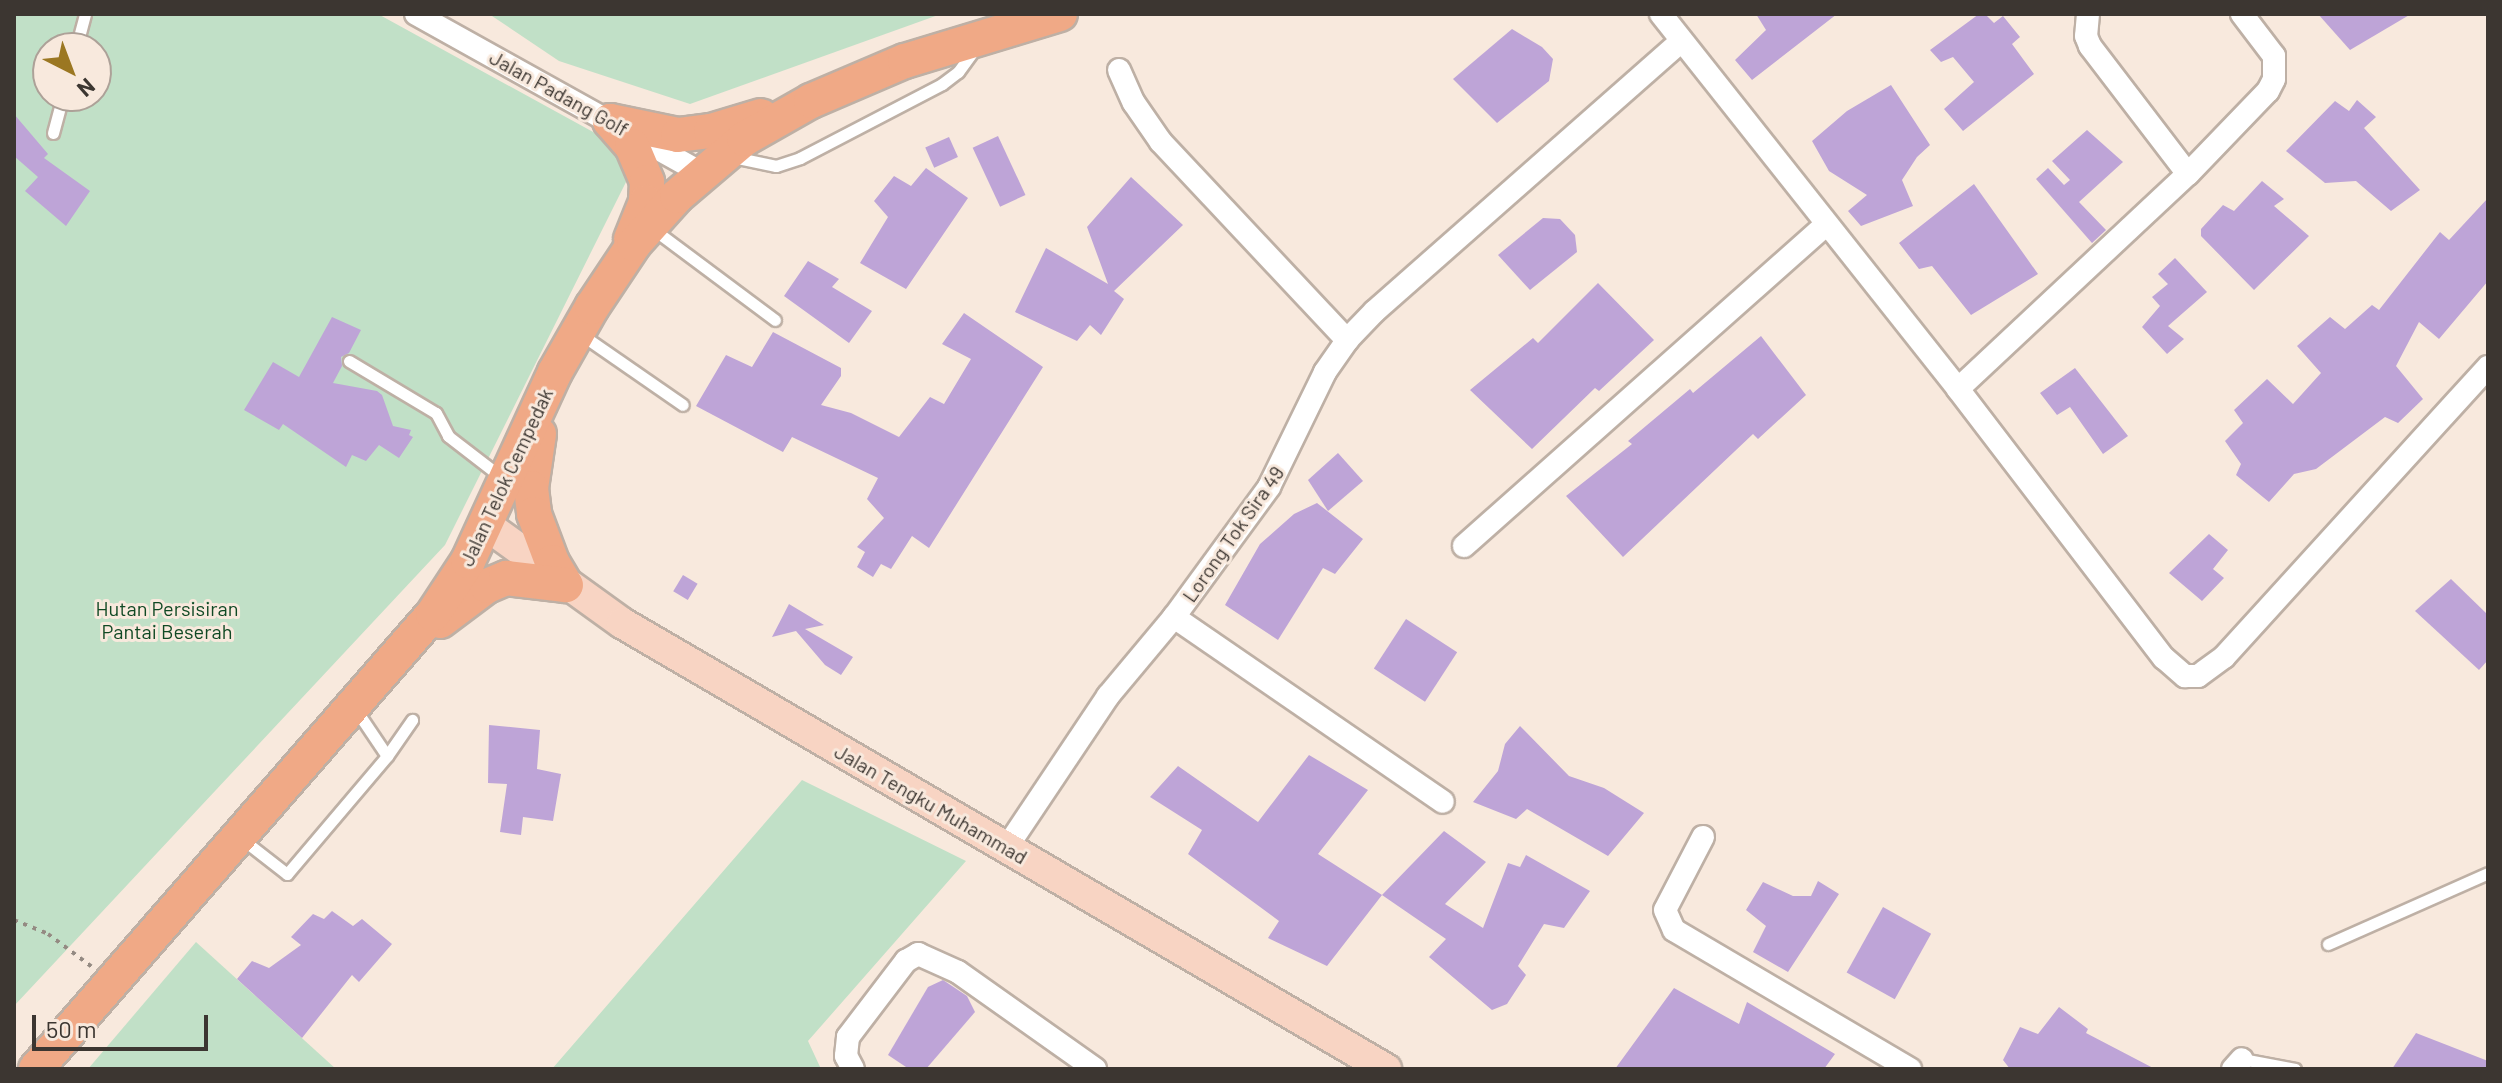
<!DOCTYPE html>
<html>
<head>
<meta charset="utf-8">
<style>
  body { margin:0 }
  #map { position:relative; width:2502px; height:1083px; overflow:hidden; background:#f8e9dd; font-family:Barlow,sans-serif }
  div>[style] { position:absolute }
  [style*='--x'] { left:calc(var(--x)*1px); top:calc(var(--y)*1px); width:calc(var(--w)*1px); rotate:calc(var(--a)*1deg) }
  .green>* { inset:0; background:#c1e0c7 }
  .building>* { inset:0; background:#bea4d7; transform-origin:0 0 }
  .path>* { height:4px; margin-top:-2px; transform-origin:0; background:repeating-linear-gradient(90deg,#948a82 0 4px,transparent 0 10px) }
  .roads { filter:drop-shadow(2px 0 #beb0a5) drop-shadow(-2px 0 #beb0a5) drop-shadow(0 2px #beb0a5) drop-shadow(0 -2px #beb0a5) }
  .service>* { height:11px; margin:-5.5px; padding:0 5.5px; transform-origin:5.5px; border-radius:5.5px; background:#fff }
  .minor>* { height:22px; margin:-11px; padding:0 11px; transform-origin:11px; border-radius:11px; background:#fff }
  .secondary>* { height:30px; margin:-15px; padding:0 15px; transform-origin:15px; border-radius:15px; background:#f8d4c3 }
  .primary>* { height:34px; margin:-17px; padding:0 17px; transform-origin:17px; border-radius:17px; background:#f0a986 }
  span { translate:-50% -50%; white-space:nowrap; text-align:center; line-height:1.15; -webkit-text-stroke:6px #f8e9dd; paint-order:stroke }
  .street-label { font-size:20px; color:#3c3631 }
  .park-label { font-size:20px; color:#104924 }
  .frame { position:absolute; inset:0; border:16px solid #3c3631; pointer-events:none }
  .north { position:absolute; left:32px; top:32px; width:80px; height:80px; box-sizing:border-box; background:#f8e9dd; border:2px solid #ada198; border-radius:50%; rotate:138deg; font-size:22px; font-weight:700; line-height:32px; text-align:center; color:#3c3631 }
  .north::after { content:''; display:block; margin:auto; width:28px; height:36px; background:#9b7722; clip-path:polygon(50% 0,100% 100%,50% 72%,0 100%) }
  .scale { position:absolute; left:32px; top:1015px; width:176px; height:36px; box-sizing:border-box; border:4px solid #3c3631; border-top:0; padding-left:10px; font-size:24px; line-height:28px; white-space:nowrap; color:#3c3631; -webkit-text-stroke:6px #f8e9dd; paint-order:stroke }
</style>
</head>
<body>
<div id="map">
  <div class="green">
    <i style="clip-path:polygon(evenodd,14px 14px,378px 14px,615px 144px,627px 180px,445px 545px,14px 1006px,14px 14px,48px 48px,96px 48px,96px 96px,48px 96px,48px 48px)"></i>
    <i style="clip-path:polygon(489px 14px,941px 14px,690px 104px,559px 61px)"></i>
    <i style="clip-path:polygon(802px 780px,966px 861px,808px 1041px,821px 1069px,552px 1069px)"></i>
    <i style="clip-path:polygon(196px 942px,336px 1069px,88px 1069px)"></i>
  </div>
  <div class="building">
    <i style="clip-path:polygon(1756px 14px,1837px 14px,1752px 80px,1735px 60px,1766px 30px)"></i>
    <i style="clip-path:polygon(1979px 14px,1985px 14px,1994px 23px,2003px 16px,2020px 37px,2012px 44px,2034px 74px,1963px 131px,1944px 109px,1974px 82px,1953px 57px,1941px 62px,1930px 50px)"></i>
    <i style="clip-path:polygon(2318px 14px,2411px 14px,2350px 50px)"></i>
    <i style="clip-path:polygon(1512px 29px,1542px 47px,1553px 59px,1549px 81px,1497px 123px,1453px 79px)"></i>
    <i style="clip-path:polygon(1891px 85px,1930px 145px,1917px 157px,1902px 180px,1913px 206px,1861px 226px,1848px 211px,1867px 195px,1829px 171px,1812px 141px,1847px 111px)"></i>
    <i style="clip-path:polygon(2357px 100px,2376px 117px,2364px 128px,2420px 190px,2391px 211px,2356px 181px,2325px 183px,2286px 151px,2335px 101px,2349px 111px)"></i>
    <i style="clip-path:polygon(14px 114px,48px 154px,44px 158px,90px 191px,66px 226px,25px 191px,38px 177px,14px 156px)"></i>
    <i style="clip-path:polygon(2087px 130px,2123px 162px,2079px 202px,2106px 230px,2092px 243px,2036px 179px,2048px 168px,2064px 185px,2070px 180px,2052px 161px)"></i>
    <i style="left:998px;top:136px;width:65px;height:28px;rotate:65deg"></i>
    <i style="left:949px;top:137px;width:22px;height:26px;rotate:66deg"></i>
    <i style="clip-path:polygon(926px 168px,968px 198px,906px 289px,860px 263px,888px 217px,874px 201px,894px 176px,911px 186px)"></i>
    <i style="clip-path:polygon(1131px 177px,1183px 225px,1114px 291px,1124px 299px,1101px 335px,1090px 325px,1077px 341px,1015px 312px,1046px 248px,1108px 284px,1087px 227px)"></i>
    <i style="clip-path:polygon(2262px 181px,2284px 199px,2274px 206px,2309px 236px,2254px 290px,2201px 236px,2201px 229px,2223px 205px,2234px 211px)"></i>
    <i style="clip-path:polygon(1974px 184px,2038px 274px,1971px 315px,1932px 266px,1919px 269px,1899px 243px)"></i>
    <i style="clip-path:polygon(2488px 198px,2488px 281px,2439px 339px,2419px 322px,2396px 366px,2423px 399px,2398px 423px,2385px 417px,2316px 469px,2294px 474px,2269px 502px,2236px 475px,2241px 464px,2225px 441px,2243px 423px,2234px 410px,2267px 379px,2293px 404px,2321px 373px,2297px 346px,2330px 317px,2345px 329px,2372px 305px,2379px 310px,2440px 232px,2449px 240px)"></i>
    <i style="clip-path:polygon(1543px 218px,1560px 219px,1575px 235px,1577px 252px,1530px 290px,1498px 255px)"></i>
    <i style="clip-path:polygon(2175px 258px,2207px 292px,2168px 326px,2184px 339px,2167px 354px,2142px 327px,2160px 306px,2152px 297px,2168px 284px,2158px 274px)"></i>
    <i style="clip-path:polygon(808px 261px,839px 279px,832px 287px,872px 311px,849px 343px,784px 296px)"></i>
    <i style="clip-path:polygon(1598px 283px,1654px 340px,1599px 391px,1595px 388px,1532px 449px,1470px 390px,1533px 338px,1538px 343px)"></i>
    <i style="clip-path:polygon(964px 313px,1043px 367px,929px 548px,912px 536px,891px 569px,881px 564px,873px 577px,857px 567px,865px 552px,857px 547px,884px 518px,867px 499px,878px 478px,792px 437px,783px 452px,696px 406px,726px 355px,752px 367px,773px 332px,841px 368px,841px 376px,821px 405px,851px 413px,899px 437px,930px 397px,944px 404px,971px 359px,942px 344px)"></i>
    <i style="clip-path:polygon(332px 317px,361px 330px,349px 353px,341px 357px,342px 366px,333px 383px,377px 391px,382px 395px,393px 426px,411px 430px,409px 435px,413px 437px,399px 458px,379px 445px,366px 461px,352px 455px,346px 467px,283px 424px,279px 430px,244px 410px,273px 362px,299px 377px)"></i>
    <i style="clip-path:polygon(1761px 336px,1806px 395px,1758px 439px,1753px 434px,1623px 557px,1566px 496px,1632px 444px,1628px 441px,1690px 389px,1693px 393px)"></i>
    <i style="clip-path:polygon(2075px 368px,2128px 436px,2103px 454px,2070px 407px,2057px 415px,2040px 393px)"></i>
    <i style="clip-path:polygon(1338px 453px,1363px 481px,1328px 511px,1308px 480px)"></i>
    <i style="clip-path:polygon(1317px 503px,1363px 539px,1335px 574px,1323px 568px,1278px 640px,1225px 605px,1260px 544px,1294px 514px)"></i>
    <i style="clip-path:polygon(2209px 534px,2228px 550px,2213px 569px,2224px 578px,2202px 601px,2169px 573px)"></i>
    <i style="left:683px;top:575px;width:17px;height:19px;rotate:31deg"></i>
    <i style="clip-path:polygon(2451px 579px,2488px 615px,2488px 660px,2479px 670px,2415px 611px)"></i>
    <i style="clip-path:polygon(789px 604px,824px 625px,805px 629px,853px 657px,841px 675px,825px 665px,796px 631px,772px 637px)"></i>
    <i style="left:1406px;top:619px;width:61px;height:59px;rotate:33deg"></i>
    <i style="clip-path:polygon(489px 725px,540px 730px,537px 769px,561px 774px,553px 821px,523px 817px,521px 835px,500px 832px,507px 784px,488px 783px)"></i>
    <i style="clip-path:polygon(1520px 726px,1569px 776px,1604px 788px,1644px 813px,1608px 856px,1527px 809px,1516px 819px,1473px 802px,1498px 771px,1505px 744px)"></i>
    <i style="clip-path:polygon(1309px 755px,1368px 790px,1318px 854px,1382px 895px,1327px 966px,1268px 938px,1279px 921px,1188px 854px,1202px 830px,1150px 797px,1178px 766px,1258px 822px)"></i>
    <i style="clip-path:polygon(1444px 831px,1486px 862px,1445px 904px,1483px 928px,1508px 863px,1520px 867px,1526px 855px,1590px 891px,1564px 928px,1544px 924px,1518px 966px,1526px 975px,1507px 1004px,1492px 1010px,1429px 957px,1446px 939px,1382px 895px)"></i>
    <i style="clip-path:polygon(1818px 881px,1839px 894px,1788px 972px,1753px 952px,1766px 926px,1746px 910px,1763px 882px,1793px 896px,1811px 896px)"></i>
    <i style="left:1883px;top:907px;width:55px;height:75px;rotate:29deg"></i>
    <i style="clip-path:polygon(332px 911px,353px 926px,362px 919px,392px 944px,359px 982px,352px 975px,302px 1038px,237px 979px,252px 961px,269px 968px,301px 945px,291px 937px,313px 914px,324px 919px)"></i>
    <i style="clip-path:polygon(943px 980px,967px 996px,975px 1012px,926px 1069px,909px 1069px,888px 1055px,928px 987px)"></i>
    <i style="clip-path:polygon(1674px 988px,1739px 1024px,1747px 1002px,1835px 1054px,1824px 1069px,1615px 1069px)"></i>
    <i style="clip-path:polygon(2059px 1007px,2088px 1029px,2086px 1033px,2155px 1069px,2010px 1069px,2003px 1060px,2020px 1027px,2038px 1034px)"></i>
    <i style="clip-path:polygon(2416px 1033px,2488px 1061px,2488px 1069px,2392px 1069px)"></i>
  </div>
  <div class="path">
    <i style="--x:14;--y:920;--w:37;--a:22"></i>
    <i style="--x:48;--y:934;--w:54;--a:36.7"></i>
  </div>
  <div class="roads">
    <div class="service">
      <i style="--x:76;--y:48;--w:35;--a:-75"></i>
      <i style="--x:53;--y:133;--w:38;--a:-75"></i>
      <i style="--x:733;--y:157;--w:44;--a:11.8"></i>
      <i style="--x:776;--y:166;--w:25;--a:-18"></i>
      <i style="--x:800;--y:158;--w:160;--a:-27.5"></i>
      <i style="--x:942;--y:84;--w:20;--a:-37"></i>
      <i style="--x:958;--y:72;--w:26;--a:-54"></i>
      <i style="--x:653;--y:229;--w:152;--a:36.7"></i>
      <i style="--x:579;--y:333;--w:126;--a:34.7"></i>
      <i style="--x:349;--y:361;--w:101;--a:30.9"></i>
      <i style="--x:436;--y:413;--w:26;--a:62"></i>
      <i style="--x:448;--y:436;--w:67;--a:37.7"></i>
      <i style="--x:356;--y:710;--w:55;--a:56"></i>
      <i style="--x:242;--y:839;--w:57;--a:37.9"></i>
      <i style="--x:287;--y:874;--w:155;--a:-49.7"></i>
      <i style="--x:387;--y:756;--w:44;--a:-55.2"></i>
      <i style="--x:2328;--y:944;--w:175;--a:-23.9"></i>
      <i style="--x:2242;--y:1059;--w:54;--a:10.7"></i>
    </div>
    <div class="minor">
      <i style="--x:416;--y:14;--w:327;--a:29.1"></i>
      <i style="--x:1661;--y:14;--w:478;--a:51.6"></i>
      <i style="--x:1958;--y:389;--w:339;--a:52.6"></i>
      <i style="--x:2164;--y:658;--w:28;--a:41"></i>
      <i style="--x:2185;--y:676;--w:13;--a:0"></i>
      <i style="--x:2198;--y:676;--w:32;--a:-36"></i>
      <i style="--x:2224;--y:657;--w:392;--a:-47.7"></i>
      <i style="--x:2088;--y:14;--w:22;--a:95"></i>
      <i style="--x:2086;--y:36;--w:11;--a:68"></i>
      <i style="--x:2090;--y:46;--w:161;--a:52.6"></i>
      <i style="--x:1119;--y:70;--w:36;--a:66"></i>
      <i style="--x:1134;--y:103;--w:47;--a:55.3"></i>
      <i style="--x:1161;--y:142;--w:272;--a:46.8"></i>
      <i style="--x:1958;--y:389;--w:315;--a:-43.1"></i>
      <i style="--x:2188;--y:174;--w:115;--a:-46.1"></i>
      <i style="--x:2268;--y:91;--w:13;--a:-63"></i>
      <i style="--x:2274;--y:79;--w:23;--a:-90"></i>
      <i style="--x:2274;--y:56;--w:53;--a:-127.3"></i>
      <i style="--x:1464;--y:546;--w:482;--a:-41.6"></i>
      <i style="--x:1174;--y:617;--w:326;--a:34.5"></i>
      <i style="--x:1703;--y:837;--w:82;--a:117.5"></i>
      <i style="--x:1665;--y:910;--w:22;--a:66"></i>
      <i style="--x:1674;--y:930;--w:274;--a:30.5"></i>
      <i style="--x:1007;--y:847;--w:182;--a:-56.2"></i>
      <i style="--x:1108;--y:696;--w:103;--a:-50.1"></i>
      <i style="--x:1174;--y:617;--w:161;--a:-53.8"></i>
      <i style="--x:1269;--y:487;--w:128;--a:-64"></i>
      <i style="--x:1325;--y:372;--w:39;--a:-55"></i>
      <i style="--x:1347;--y:340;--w:40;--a:-46"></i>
      <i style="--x:1375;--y:311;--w:408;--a:-41.4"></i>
      <i style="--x:853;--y:1069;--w:15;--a:-118"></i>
      <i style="--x:846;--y:1056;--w:19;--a:-84"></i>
      <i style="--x:848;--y:1037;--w:96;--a:-52.7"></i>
      <i style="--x:906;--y:961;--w:14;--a:-30"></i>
      <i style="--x:918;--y:954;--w:44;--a:24.2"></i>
      <i style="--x:958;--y:972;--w:168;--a:35.3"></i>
      <i style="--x:2233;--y:1069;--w:13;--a:-48"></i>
    </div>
    <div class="secondary">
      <i style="--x:486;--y:525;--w:168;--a:35.8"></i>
      <i style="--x:622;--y:623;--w:885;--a:30.28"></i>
    </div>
    <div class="primary">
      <i style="--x:610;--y:121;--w:69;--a:11.6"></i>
      <i style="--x:678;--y:135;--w:33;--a:-7"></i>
      <i style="--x:711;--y:131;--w:52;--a:-16.7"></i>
      <i style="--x:610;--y:121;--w:33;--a:49"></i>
      <i style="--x:632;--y:146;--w:39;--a:67"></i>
      <i style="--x:647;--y:182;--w:20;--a:93"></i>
      <i style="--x:646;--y:202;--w:40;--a:112"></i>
      <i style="--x:539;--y:434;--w:55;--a:98.4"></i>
      <i style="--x:531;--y:488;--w:26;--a:83"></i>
      <i style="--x:534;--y:514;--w:51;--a:69.4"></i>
      <i style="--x:552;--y:562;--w:27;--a:59"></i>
      <i style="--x:440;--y:621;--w:59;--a:-36.7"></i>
      <i style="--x:487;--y:586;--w:21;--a:-23"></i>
      <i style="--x:506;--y:578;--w:60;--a:6.7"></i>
      <i style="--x:36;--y:1069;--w:604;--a:-48.89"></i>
      <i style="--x:433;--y:614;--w:64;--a:-56.6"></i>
      <i style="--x:468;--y:561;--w:208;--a:-65.3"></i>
      <i style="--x:555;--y:372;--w:75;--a:-60.4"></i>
      <i style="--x:592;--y:307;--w:76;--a:-56.3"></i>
      <i style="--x:634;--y:244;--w:64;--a:-48.1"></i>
      <i style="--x:677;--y:196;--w:88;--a:-40.4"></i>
      <i style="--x:744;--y:139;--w:77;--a:-29.6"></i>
      <i style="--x:811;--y:101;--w:102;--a:-23.1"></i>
      <i style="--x:905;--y:61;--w:162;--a:-16.9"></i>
    </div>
  </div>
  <div class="street-label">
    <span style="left:559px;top:93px;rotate:29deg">Jalan Padang Golf</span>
    <span style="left:506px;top:477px;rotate:-65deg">Jalan Telok Cempedak</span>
    <span style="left:1233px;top:534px;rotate:-55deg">Lorong Tok Sira 49</span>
    <span style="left:931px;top:804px;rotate:30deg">Jalan Tengku Muhammad</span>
  </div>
  <div class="park-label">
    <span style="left:167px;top:620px">Hutan Persisiran<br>Pantai Beserah</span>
  </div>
  <div class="frame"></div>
  <div class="north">N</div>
  <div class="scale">50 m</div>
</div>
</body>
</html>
